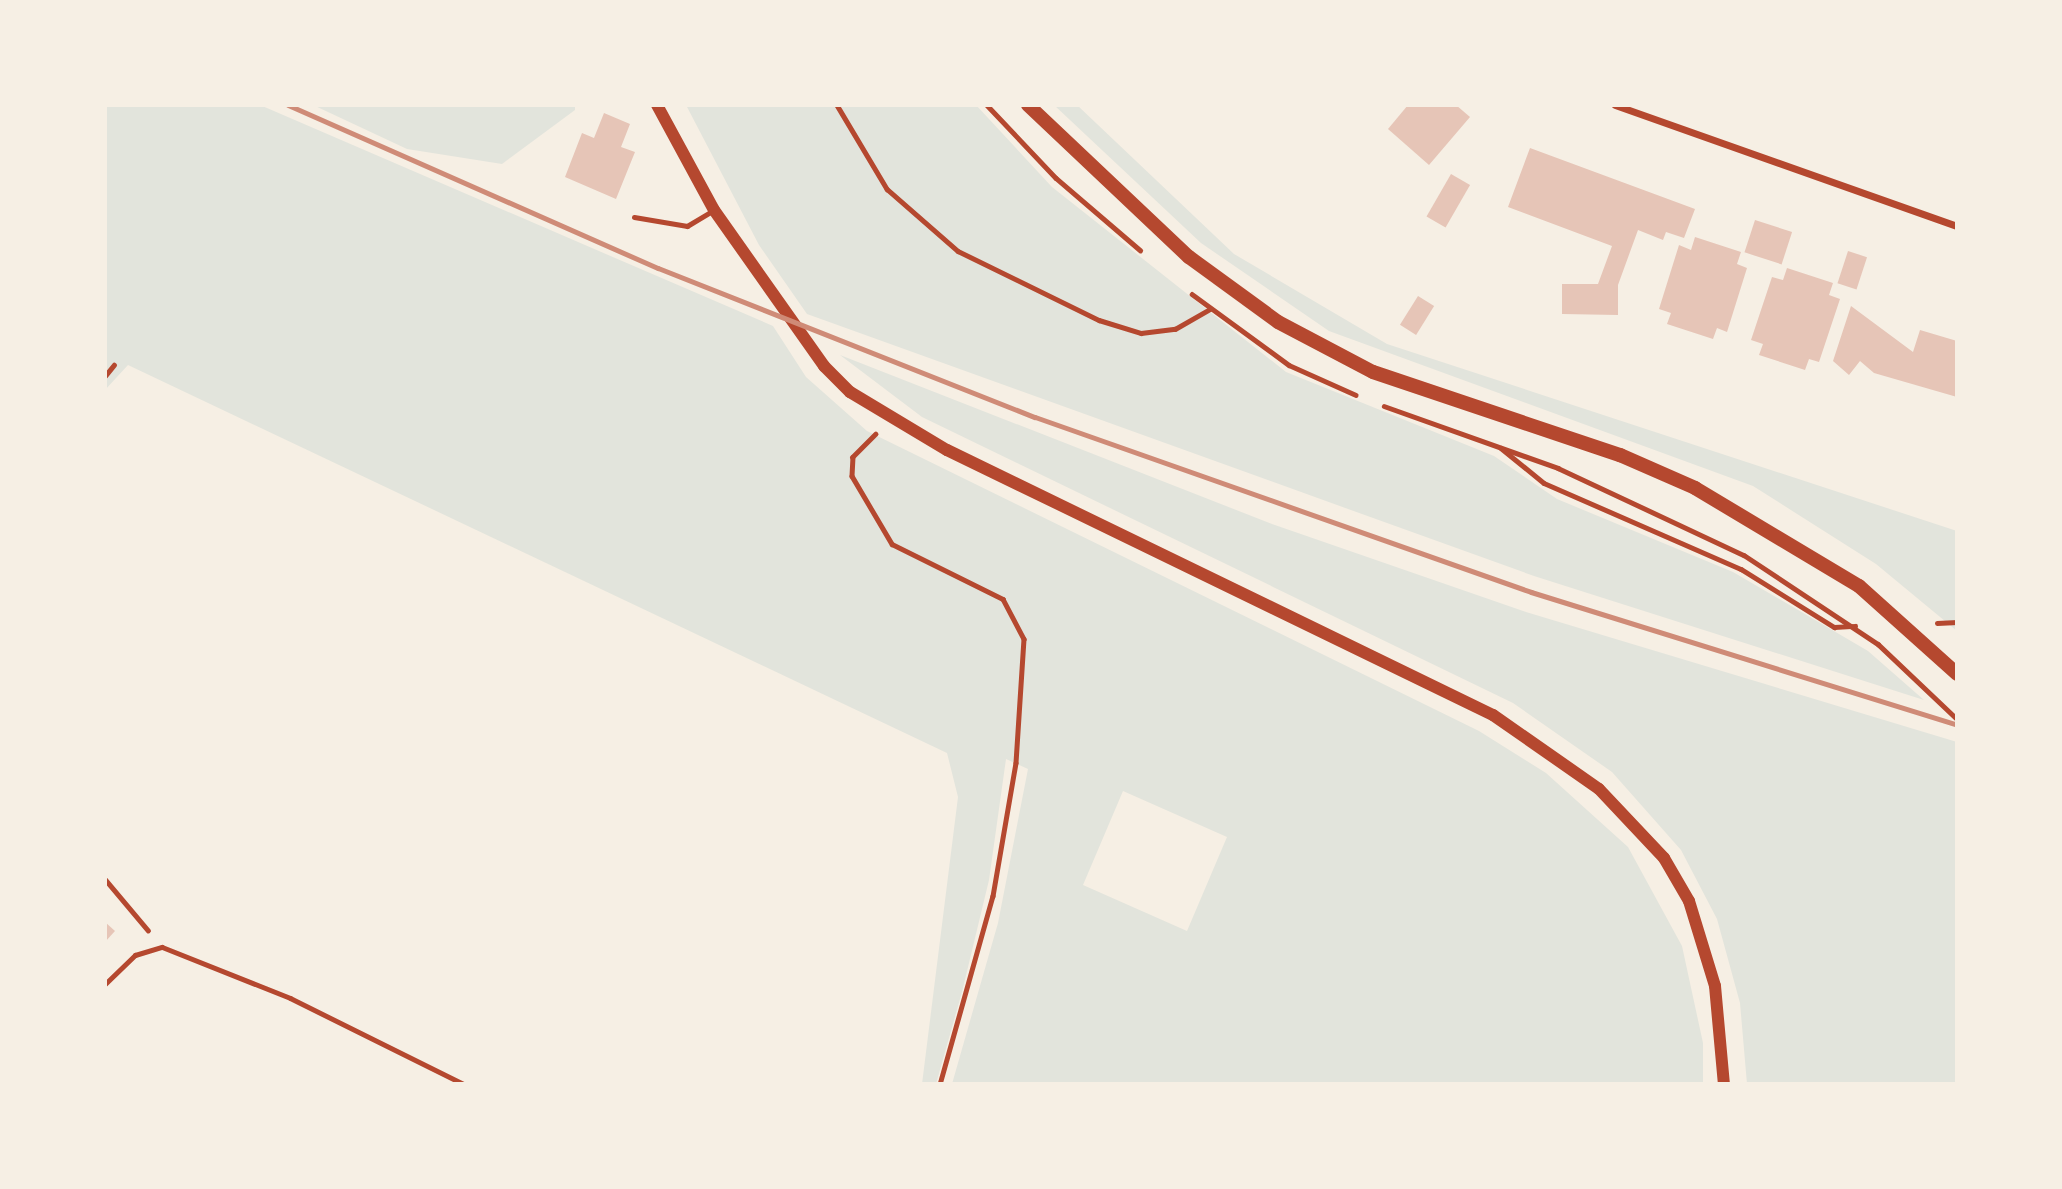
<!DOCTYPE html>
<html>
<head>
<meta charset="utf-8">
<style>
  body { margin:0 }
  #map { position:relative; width:2062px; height:1189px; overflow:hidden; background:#f6efe4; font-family:Montserrat,sans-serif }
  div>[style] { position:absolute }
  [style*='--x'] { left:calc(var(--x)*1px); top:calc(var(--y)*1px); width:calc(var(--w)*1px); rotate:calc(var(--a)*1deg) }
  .green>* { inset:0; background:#e2e4dc }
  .building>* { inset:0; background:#e6c5b7; transform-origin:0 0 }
  .path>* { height:4.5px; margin:-2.25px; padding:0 2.25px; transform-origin:2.25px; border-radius:2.25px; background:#b5482f }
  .service>* { height:5px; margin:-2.5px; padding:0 2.5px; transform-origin:2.5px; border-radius:2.5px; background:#b5482f }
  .minor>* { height:7px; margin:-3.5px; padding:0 3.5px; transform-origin:3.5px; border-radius:3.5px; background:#b5482f }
  .tertiary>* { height:12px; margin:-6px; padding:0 6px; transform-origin:6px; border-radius:6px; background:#b5482f }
  .secondary>* { height:14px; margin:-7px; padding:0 7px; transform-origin:7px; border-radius:7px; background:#b5482f }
  .rail>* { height:5px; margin:-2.5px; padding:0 2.5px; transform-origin:2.5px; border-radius:2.5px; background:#cf8b77 }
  span { translate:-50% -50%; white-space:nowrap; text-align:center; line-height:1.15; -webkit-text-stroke:6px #f6efe4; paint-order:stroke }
  .frame { position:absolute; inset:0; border:107px solid #f6efe4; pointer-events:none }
</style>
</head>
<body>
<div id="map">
  <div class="green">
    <i style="clip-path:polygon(evenodd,105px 105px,260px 105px,773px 326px,806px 377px,867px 431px,1479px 731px,1546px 773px,1628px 847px,1682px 946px,1703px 1043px,1703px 1084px,952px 1084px,998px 923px,1028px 769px,1006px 759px,989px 880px,962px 992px,936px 1084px,922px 1084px,958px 797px,947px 753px,128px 365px,105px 390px,105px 105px,1123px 791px,1227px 837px,1187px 931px,1083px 885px,1123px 791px)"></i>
    <i style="clip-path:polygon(313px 105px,575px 105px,575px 110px,502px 164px,407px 149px)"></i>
    <i style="clip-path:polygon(686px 105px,976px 105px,1052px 187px,1286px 372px,1494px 456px,1557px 499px,1733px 572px,1868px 651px,1924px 700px,1534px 576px,807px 314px,759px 245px)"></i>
    <i style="clip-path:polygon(1054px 105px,1077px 105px,1234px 254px,1387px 344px,1957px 531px,1957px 631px,1876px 564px,1753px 486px,1329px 331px,1201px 243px)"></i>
    <i style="clip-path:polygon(840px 355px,1272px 524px,1526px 612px,1957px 742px,1957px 1084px,1747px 1084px,1740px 1003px,1717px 919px,1681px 850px,1612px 772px,1513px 703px,922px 417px)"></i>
  </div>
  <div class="building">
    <i style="clip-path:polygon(1408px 105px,1456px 105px,1470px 117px,1429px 165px,1388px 129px)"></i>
    <i style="clip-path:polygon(604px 113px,630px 124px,621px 147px,635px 152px,616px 199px,565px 177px,582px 133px,594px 138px)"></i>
    <i style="clip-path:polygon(1530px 148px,1695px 209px,1684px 238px,1666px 232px,1663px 240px,1638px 230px,1618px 285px,1618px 315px,1562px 314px,1562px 284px,1598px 284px,1612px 246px,1508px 207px)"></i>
    <i style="left:1451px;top:174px;width:22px;height:49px;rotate:30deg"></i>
    <i style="left:1755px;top:220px;width:39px;height:34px;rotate:18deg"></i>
    <i style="clip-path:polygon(1695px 237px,1741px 252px,1737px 264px,1747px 268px,1727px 332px,1717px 328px,1713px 339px,1667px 324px,1671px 313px,1659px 309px,1679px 245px,1691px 250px)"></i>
    <i style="left:1848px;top:251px;width:20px;height:34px;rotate:18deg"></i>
    <i style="clip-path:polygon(1787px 268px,1833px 283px,1829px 295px,1840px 299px,1819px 362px,1809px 359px,1805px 370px,1759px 355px,1763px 344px,1751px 340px,1772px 277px,1783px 280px)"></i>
    <i style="left:1418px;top:296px;width:19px;height:34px;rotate:32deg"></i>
    <i style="clip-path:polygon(1851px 306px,1913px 352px,1920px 330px,1957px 341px,1957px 397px,1874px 373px,1860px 361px,1849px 375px,1833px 361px)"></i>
    <i style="clip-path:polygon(105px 922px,115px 931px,105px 942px)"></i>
  </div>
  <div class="path">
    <i style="--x:837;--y:105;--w:98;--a:59.2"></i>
    <i style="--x:887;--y:189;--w:94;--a:41.1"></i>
    <i style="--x:958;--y:251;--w:157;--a:26.1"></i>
    <i style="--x:1099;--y:320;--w:44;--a:17.2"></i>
    <i style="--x:1141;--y:333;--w:34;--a:-7"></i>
    <i style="--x:1175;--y:329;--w:40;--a:-29.7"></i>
    <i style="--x:987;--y:105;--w:100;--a:46.6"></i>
    <i style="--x:1056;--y:178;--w:111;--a:40.6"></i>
    <i style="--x:1192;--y:294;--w:120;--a:36.2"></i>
    <i style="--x:1289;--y:365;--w:73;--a:24.1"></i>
    <i style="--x:105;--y:376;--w:14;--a:-51"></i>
    <i style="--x:1384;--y:406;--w:185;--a:19.6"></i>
    <i style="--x:1558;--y:468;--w:205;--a:25.1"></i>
    <i style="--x:1744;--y:555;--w:161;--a:33.6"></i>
    <i style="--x:1878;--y:644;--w:109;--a:43.5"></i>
    <i style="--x:876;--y:434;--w:33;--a:135"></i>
    <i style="--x:853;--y:457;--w:19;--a:93"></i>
    <i style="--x:852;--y:476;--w:79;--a:59.5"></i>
    <i style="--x:892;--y:544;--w:124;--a:26.4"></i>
    <i style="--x:1003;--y:599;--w:45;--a:62.3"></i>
    <i style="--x:1024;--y:639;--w:124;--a:93.7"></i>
    <i style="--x:1016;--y:763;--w:135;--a:99.8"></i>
    <i style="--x:993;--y:896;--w:195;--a:105.7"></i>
    <i style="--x:1501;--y:448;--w:55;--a:39.1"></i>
    <i style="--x:1544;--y:483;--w:215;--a:23.6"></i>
    <i style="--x:1741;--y:569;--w:110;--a:31.9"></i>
    <i style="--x:1834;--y:627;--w:21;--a:-3"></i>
    <i style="--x:1937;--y:623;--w:20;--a:-3"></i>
    <i style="--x:105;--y:879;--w:67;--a:49.9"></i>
  </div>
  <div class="service">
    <i style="--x:634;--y:217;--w:54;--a:9.6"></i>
    <i style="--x:687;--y:226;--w:31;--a:-31"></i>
    <i style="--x:105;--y:984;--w:42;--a:-44"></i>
    <i style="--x:135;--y:955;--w:28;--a:-17"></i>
    <i style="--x:162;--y:947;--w:138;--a:21.7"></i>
    <i style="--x:290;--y:998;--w:193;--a:26.4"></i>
  </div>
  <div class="minor">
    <i style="--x:1615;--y:105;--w:363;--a:19.5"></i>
  </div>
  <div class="tertiary">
    <i style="--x:657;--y:105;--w:119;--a:61.5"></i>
    <i style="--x:714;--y:210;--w:191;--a:54.8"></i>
    <i style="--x:824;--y:366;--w:37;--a:45"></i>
    <i style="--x:850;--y:392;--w:113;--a:30.9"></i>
    <i style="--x:947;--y:450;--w:607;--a:25.89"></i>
    <i style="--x:1493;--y:715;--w:129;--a:34.9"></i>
    <i style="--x:1599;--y:789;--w:95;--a:46.7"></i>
    <i style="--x:1664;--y:858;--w:50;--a:59.8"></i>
    <i style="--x:1689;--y:901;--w:89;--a:73"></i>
    <i style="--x:1715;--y:986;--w:98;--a:84.8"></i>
  </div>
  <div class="secondary">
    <i style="--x:1028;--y:105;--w:221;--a:43.4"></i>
    <i style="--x:1189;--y:257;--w:110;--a:36.1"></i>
    <i style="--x:1278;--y:322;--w:107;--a:27.8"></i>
    <i style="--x:1373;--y:372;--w:261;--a:18.6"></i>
    <i style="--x:1620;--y:455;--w:82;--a:23.7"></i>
    <i style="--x:1695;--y:488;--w:191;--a:30.9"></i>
    <i style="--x:1859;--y:586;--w:132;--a:41.9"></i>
  </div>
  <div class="rail">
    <i style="--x:288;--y:105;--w:404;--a:23.8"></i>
    <i style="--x:658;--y:268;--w:405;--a:21.6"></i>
    <i style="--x:1035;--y:417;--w:526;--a:19.43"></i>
    <i style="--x:1531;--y:592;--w:446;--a:17.3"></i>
  </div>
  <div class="frame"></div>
</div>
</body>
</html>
